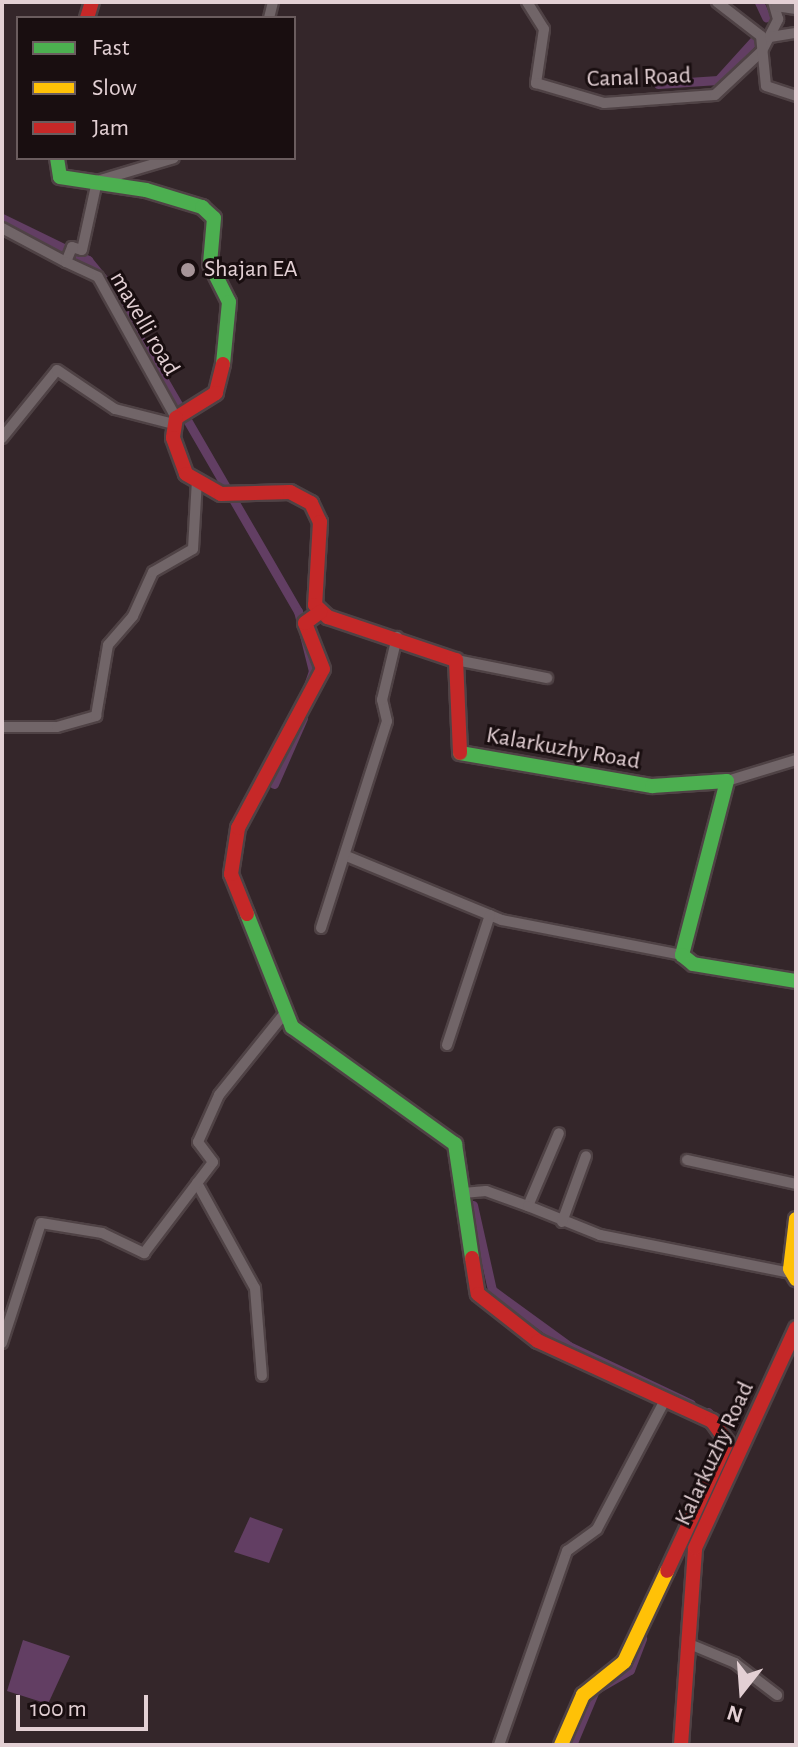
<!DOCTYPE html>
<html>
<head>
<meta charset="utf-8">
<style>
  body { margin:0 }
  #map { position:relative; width:798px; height:1747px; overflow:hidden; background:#34262a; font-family:"Alegreya Sans",sans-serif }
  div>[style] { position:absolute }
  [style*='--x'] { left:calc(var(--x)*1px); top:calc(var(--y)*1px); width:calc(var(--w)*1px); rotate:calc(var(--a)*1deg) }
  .water>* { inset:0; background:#623e63 }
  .canal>* { height:9px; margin:-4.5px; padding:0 4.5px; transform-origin:4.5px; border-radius:4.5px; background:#623e63 }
  .roads { filter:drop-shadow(2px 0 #4f4245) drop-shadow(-2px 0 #4f4245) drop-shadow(0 2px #4f4245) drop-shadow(0 -2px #4f4245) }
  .street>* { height:10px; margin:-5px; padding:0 5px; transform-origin:5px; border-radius:5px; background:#716568 }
  .fast>* { height:14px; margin:-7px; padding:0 7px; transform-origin:7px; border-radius:7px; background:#4caf50 }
  .slow>* { height:14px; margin:-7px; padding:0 7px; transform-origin:7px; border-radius:7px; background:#ffc107 }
  .jam>* { height:14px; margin:-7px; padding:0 7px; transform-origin:7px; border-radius:7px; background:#c62828 }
  .dots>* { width:22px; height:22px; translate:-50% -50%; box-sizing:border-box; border:4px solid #190e10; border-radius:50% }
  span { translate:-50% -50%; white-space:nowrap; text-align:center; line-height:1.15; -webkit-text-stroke:6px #190e10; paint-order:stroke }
  .street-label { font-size:24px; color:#e3d0d4 }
  .poi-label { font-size:24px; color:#e3d0d4 }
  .left { translate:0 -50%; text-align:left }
  .frame { position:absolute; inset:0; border:4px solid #e3d0d4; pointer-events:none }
  .legend { position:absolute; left:16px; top:16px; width:280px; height:144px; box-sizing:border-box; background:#190e10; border:2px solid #6a5c5e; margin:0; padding:10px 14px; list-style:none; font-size:24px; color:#e3d0d4 }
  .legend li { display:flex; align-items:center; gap:16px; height:40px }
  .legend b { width:40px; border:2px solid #6a5c5e }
  .north { position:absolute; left:702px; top:1651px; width:80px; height:80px; -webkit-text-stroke:6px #190e10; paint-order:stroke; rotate:197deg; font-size:22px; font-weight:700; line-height:32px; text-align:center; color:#e3d0d4 }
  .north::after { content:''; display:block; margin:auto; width:28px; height:36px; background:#e3d0d4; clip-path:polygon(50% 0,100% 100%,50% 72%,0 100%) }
  .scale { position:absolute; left:16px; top:1695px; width:132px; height:36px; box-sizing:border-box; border:4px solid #e3d0d4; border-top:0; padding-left:10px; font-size:24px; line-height:28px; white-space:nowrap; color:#e3d0d4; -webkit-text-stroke:6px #190e10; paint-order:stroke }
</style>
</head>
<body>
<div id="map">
  <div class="water">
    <i style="clip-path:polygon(250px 1517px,283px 1529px,269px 1563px,234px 1552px)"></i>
    <i style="clip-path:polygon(23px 1640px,70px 1656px,48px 1704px,7px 1691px)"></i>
  </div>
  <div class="canal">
    <i style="--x:759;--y:2;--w:17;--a:65"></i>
    <i style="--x:658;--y:84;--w:60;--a:-3.8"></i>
    <i style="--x:718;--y:80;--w:58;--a:-47.8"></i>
    <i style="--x:2;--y:218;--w:96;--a:26"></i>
    <i style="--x:88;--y:260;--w:35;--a:51"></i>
    <i style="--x:110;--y:287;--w:375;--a:59.9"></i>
    <i style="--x:298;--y:611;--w:62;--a:76"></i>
    <i style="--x:313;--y:671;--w:39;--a:109"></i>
    <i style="--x:274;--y:784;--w:72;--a:-66.3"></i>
    <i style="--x:473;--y:1205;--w:87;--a:77.4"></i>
    <i style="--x:492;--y:1290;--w:95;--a:36"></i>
    <i style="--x:569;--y:1346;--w:135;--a:25.4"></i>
    <i style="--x:708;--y:1412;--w:42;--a:49.8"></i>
    <i style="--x:735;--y:1444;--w:25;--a:119"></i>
    <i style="--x:572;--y:1745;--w:60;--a:-67.3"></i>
    <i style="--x:595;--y:1690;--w:40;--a:-29.7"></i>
    <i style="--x:630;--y:1670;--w:34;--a:-69"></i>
  </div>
  <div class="roads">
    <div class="street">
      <i style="--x:527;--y:2;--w:32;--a:58"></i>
      <i style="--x:544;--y:29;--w:55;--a:98.4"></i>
      <i style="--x:536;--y:83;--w:71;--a:16.4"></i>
      <i style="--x:604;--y:103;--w:111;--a:-4.1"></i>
      <i style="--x:715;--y:95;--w:64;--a:-43.1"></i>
      <i style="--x:762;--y:51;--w:36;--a:-63"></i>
      <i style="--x:778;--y:19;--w:18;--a:-106"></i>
      <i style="--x:717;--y:2;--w:56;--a:37.7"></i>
      <i style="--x:761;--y:36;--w:50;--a:84.3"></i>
      <i style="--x:766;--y:86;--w:32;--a:18"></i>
      <i style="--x:776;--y:6;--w:20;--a:9"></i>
      <i style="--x:269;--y:18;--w:16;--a:-76"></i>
      <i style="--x:770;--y:37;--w:26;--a:-9"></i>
      <i style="--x:2;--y:228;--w:72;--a:28"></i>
      <i style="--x:66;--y:262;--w:16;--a:-68"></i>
      <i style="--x:72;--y:247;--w:10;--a:17"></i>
      <i style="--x:82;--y:250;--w:71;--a:-77.7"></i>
      <i style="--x:97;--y:181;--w:80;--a:-16.6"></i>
      <i style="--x:66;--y:262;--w:35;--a:25"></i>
      <i style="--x:98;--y:277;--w:161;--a:61"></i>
      <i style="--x:2;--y:438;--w:87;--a:-51"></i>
      <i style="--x:57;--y:370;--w:70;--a:33.9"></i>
      <i style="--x:115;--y:409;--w:61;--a:14.3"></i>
      <i style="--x:456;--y:660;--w:93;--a:11.2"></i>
      <i style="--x:2;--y:727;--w:55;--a:0"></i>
      <i style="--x:57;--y:727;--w:41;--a:-15.8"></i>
      <i style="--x:96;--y:716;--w:72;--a:-80.4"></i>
      <i style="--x:108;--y:645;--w:38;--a:-49"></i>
      <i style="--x:133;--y:616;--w:48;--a:-65.6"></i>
      <i style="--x:153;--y:572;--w:46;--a:-29.9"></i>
      <i style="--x:193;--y:549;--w:70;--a:-86.7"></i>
      <i style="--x:727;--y:781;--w:72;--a:-16.9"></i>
      <i style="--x:349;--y:857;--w:165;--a:22.4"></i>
      <i style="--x:502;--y:920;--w:183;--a:11"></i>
      <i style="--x:321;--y:928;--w:217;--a:-72.3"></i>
      <i style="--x:387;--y:721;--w:22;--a:-103"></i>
      <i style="--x:382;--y:700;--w:65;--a:-76.6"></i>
      <i style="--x:447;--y:1045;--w:137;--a:-71.7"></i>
      <i style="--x:687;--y:1160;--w:112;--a:12.4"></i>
      <i style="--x:197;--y:1183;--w:120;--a:61.1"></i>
      <i style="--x:255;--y:1288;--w:88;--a:85.5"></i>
      <i style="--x:463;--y:1193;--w:23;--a:-5"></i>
      <i style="--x:486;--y:1191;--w:45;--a:19.7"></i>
      <i style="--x:528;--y:1206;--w:79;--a:-67"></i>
      <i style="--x:528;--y:1206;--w:78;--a:21.9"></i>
      <i style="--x:600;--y:1235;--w:195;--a:11.3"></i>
      <i style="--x:562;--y:1222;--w:70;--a:-70"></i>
      <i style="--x:2;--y:1343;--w:126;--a:-72"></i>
      <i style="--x:41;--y:1223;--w:62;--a:9.3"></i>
      <i style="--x:102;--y:1233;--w:47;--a:25.5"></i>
      <i style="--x:144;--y:1253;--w:114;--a:-52.8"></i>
      <i style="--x:213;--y:1162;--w:25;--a:-127"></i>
      <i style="--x:198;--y:1142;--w:51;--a:-65.9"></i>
      <i style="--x:219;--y:1095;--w:105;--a:-51.2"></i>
      <i style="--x:687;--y:1643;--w:52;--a:22.6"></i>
      <i style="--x:735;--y:1663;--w:53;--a:37.3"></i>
      <i style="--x:499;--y:1745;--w:206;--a:-70.7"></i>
      <i style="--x:567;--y:1551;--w:37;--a:-36"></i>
      <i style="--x:597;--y:1529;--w:144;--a:-62.2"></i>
    </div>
    <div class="fast">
      <i style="--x:57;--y:158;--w:19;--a:81"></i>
      <i style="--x:60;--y:177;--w:87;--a:8.6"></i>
      <i style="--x:146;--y:190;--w:59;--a:16.9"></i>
      <i style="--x:202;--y:207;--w:16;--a:43"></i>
      <i style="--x:214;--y:218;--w:46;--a:95"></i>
      <i style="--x:210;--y:264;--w:42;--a:63.4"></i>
      <i style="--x:229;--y:302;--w:62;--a:95.5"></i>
      <i style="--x:460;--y:753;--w:195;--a:9.8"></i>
      <i style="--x:652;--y:786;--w:75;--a:-3.8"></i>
      <i style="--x:727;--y:781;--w:180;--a:104.5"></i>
      <i style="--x:682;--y:955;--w:14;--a:39"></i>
      <i style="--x:693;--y:964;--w:104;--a:9.4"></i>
      <i style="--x:247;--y:914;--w:122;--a:68.3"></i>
      <i style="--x:292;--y:1027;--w:201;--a:35.7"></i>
      <i style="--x:455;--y:1144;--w:115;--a:81.5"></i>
    </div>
    <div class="slow">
      <i style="--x:796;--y:1219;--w:50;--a:96.8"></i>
      <i style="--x:790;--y:1269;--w:12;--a:59"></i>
      <i style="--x:561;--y:1745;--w:55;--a:-66.3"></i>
      <i style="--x:583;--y:1695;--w:53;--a:-38.8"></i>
      <i style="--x:624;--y:1662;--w:101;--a:-64.7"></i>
    </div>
    <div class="jam">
      <i style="--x:87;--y:18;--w:17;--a:-73"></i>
      <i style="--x:223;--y:364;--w:30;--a:104"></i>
      <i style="--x:216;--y:393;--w:47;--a:148"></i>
      <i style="--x:176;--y:418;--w:20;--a:99"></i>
      <i style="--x:173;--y:438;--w:38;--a:70"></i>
      <i style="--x:186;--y:474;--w:40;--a:29.7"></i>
      <i style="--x:221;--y:494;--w:69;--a:-1.7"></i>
      <i style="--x:290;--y:492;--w:24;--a:28"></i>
      <i style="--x:311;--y:503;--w:21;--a:65"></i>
      <i style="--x:320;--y:522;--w:83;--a:93.4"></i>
      <i style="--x:315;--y:605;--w:18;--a:43"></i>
      <i style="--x:328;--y:617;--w:135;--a:18.6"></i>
      <i style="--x:456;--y:660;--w:93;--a:87.5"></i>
      <i style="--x:247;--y:914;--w:43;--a:-111.8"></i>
      <i style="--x:231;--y:874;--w:47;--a:-81.3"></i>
      <i style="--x:238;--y:828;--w:180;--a:-61.9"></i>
      <i style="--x:323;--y:669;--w:49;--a:-111.4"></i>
      <i style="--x:305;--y:623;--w:19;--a:-36"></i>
      <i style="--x:472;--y:1258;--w:36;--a:81"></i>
      <i style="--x:478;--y:1294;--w:76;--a:38.1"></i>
      <i style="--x:538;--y:1341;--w:192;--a:24.7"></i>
      <i style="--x:712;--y:1421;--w:26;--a:54"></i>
      <i style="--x:727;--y:1442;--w:142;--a:114.9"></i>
      <i style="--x:681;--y:1745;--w:197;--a:-85.9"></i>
      <i style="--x:695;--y:1548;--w:242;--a:-65.3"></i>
    </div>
  </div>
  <div class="dots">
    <i style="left:188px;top:270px;background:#a69498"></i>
  </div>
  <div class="street-label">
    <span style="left:639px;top:78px;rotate:-2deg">Canal Road</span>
    <span style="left:144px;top:324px;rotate:60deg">mavelli road</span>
    <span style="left:563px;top:749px;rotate:10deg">Kalarkuzhy Road</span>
    <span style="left:715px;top:1454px;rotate:-65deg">Kalarkuzhy Road</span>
  </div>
  <div class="poi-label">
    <span class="left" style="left:204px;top:270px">Shajan EA</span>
  </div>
  <div class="frame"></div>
  <ul class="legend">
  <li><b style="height:10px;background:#4caf50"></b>Fast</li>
  <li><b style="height:10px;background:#ffc107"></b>Slow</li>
  <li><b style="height:10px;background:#c62828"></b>Jam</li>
  </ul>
  <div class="north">N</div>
  <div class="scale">100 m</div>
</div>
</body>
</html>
